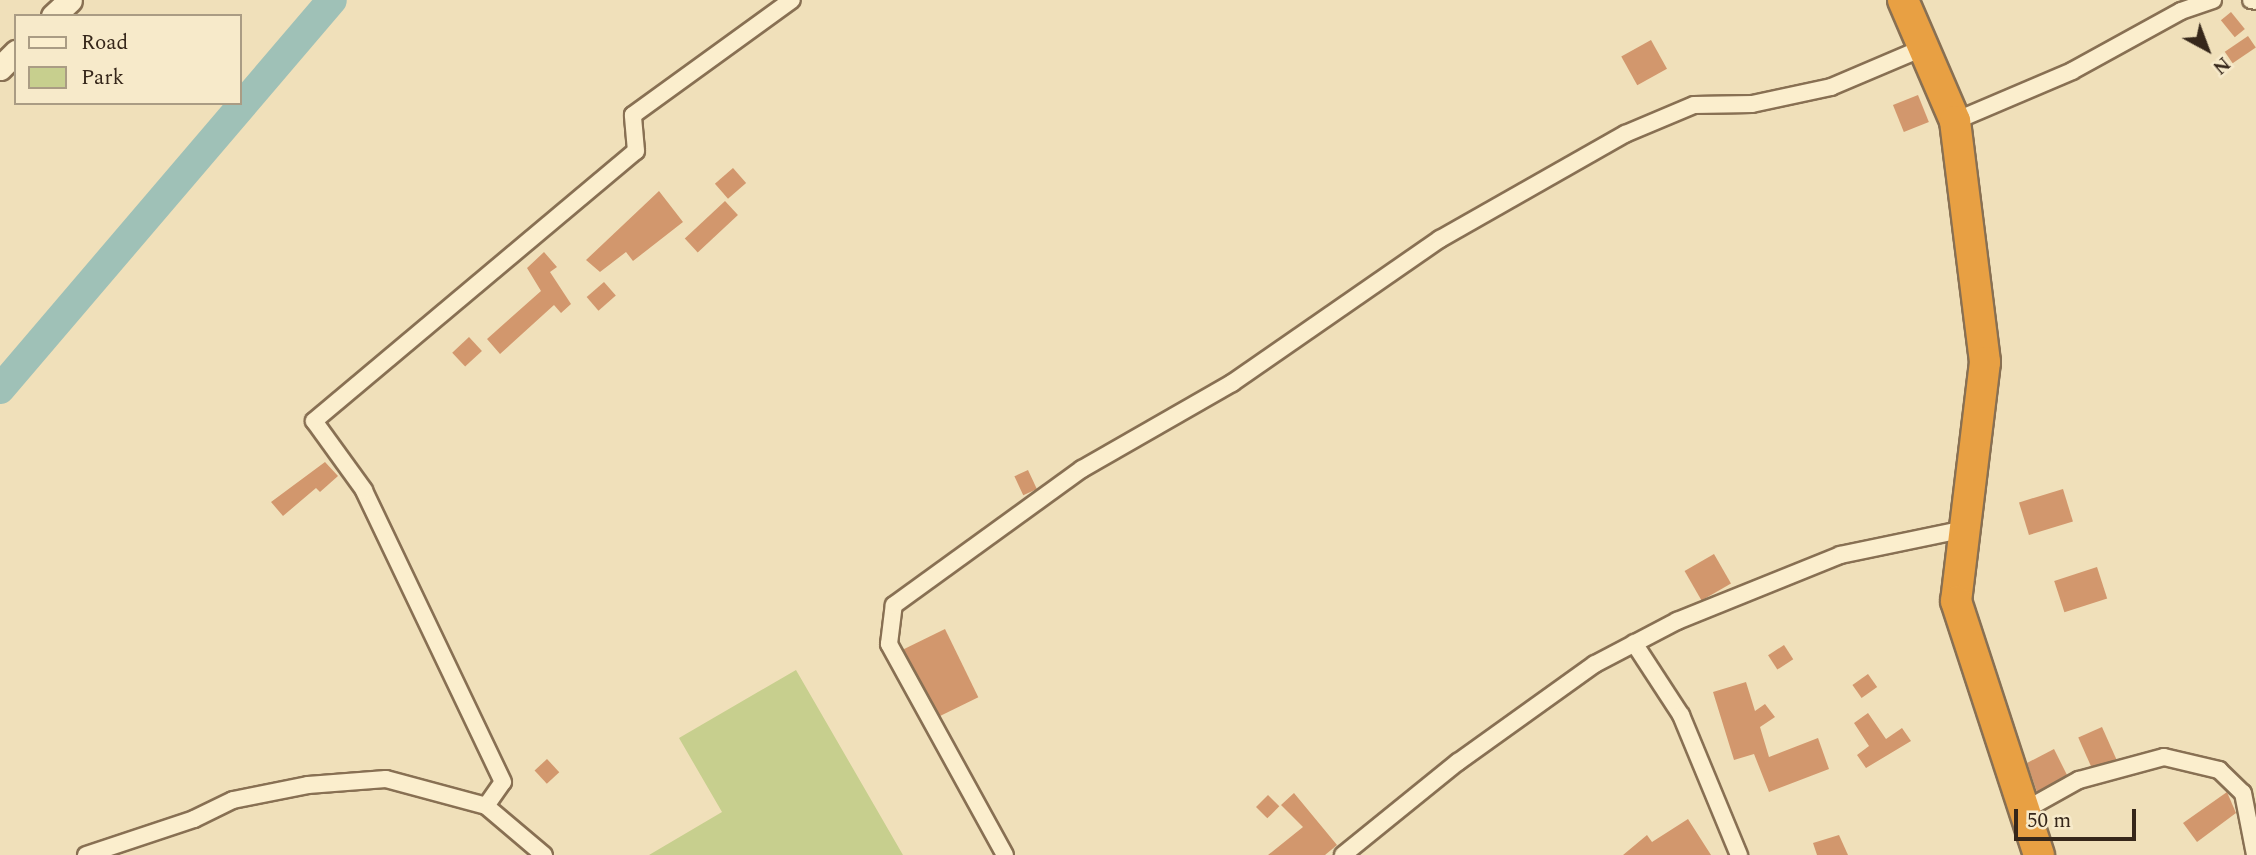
<!DOCTYPE html>
<html>
<head>
<meta charset="utf-8">
<style>
  body { margin:0 }
  #map { position:relative; width:2256px; height:855px; overflow:hidden; background:#f0e0ba; font-family:Spectral,serif }
  div>[style] { position:absolute }
  [style*='--x'] { left:calc(var(--x)*1px); top:calc(var(--y)*1px); width:calc(var(--w)*1px); rotate:calc(var(--a)*1deg) }
  .green>* { inset:0; background:#c7cf8e }
  .river>* { height:30px; margin:-15px; padding:0 15px; transform-origin:15px; border-radius:15px; background:#9fc1b7 }
  .building>* { inset:0; background:#d2976d; transform-origin:0 0 }
  .roads { filter:drop-shadow(2px 0 #887053) drop-shadow(-2px 0 #887053) drop-shadow(0 2px #887053) drop-shadow(0 -2px #887053) }
  .street>* { height:16px; margin:-8px; padding:0 8px; transform-origin:8px; border-radius:8px; background:#fbeecd }
  .secondary>* { height:23px; margin:-11.5px; padding:0 11.5px; transform-origin:11.5px; border-radius:11.5px; background:#fbeecd }
  .highway>* { height:30px; margin:-15px; padding:0 15px; transform-origin:15px; border-radius:15px; background:#e8a043 }
  span { translate:-50% -50%; white-space:nowrap; text-align:center; line-height:1.15; -webkit-text-stroke:5px #f7eaca; paint-order:stroke }
  .legend { position:absolute; left:14px; top:14px; width:228px; height:91px; box-sizing:border-box; background:#f7eaca; border:2px solid #aa9c84; margin:0; padding:9px 12px; list-style:none; font-size:21px; color:#36271a }
  .legend li { display:flex; align-items:center; gap:14px; height:35px }
  .legend b { width:35px; border:2px solid #aa9c84 }
  .north { position:absolute; left:2172px; top:14px; width:70px; height:70px; -webkit-text-stroke:5px #f7eaca; paint-order:stroke; rotate:139deg; font-size:19px; font-weight:700; line-height:28px; text-align:center; color:#36271a }
  .north::after { content:''; display:block; margin:auto; width:24px; height:32px; background:#36271a; clip-path:polygon(50% 0,100% 100%,50% 72%,0 100%) }
  .scale { position:absolute; left:2014px; top:809px; width:122px; height:32px; box-sizing:border-box; border:4px solid #36271a; border-top:0; padding-left:9px; font-size:21px; line-height:24px; white-space:nowrap; color:#36271a; -webkit-text-stroke:5px #f7eaca; paint-order:stroke }
</style>
</head>
<body>
<div id="map">
  <div class="green">
    <i style="clip-path:polygon(796px 670px,903px 855px,649px 855px,722px 812px,679px 738px)"></i>
  </div>
  <div class="river">
    <i style="--x:0;--y:389;--w:511;--a:-49.52"></i>
  </div>
  <div class="building">
    <i style="left:2231px;top:12px;width:22px;height:13px;rotate:51deg"></i>
    <i style="left:2248px;top:36px;width:14px;height:28px;rotate:56deg"></i>
    <i style="left:1651px;top:40px;width:33px;height:34px;rotate:61deg"></i>
    <i style="left:1918px;top:95px;width:29px;height:27px;rotate:68deg"></i>
    <i style="left:733px;top:168px;width:20px;height:24px;rotate:49deg"></i>
    <i style="clip-path:polygon(659px 191px,683px 222px,633px 261px,626px 252px,600px 272px,586px 260px)"></i>
    <i style="left:725px;top:201px;width:19px;height:55px;rotate:47deg"></i>
    <i style="clip-path:polygon(544px 252px,557px 267px,550px 272px,571px 304px,561px 313px,554px 305px,500px 354px,487px 339px,541px 291px,527px 268px)"></i>
    <i style="left:604px;top:282px;width:18px;height:23px;rotate:49deg"></i>
    <i style="left:469px;top:337px;width:19px;height:23px;rotate:47deg"></i>
    <i style="clip-path:polygon(325px 462px,338px 476px,320px 492px,316px 488px,283px 516px,271px 502px)"></i>
    <i style="left:1028px;top:470px;width:21px;height:15px;rotate:65deg"></i>
    <i style="left:2063px;top:489px;width:34px;height:46px;rotate:73deg"></i>
    <i style="left:1714px;top:554px;width:34px;height:34px;rotate:60deg"></i>
    <i style="left:2097px;top:567px;width:33px;height:45px;rotate:72deg"></i>
    <i style="left:945px;top:629px;width:76px;height:46px;rotate:64deg"></i>
    <i style="left:1784px;top:645px;width:17px;height:19px;rotate:57deg"></i>
    <i style="left:1868px;top:674px;width:16px;height:19px;rotate:55deg"></i>
    <i style="clip-path:polygon(1746px 682px,1755px 711px,1765px 704px,1775px 717px,1760px 727px,1769px 757px,1818px 738px,1829px 769px,1769px 792px,1754px 754px,1734px 760px,1713px 692px)"></i>
    <i style="clip-path:polygon(1868px 713px,1886px 739px,1902px 728px,1911px 741px,1866px 768px,1857px 755px,1869px 746px,1854px 723px)"></i>
    <i style="left:2102px;top:727px;width:35px;height:26px;rotate:66deg"></i>
    <i style="clip-path:polygon(2054px 749px,2067px 775px,2037px 792px,2027px 763px)"></i>
    <i style="left:547px;top:759px;width:18px;height:17px;rotate:47deg"></i>
    <i style="clip-path:polygon(2227px 792px,2236px 813px,2197px 842px,2183px 823px)"></i>
    <i style="clip-path:polygon(1294px 793px,1337px 845px,1325px 855px,1268px 855px,1303px 827px,1281px 805px)"></i>
    <i style="left:1268px;top:795px;width:16px;height:17px;rotate:45deg"></i>
    <i style="clip-path:polygon(1688px 819px,1711px 855px,1623px 855px,1647px 835px,1652px 842px)"></i>
    <i style="clip-path:polygon(1839px 835px,1848px 855px,1817px 855px,1813px 843px)"></i>
  </div>
  <div class="roads">
    <div class="street">
      <i style="--x:2251;--y:0;--w:5;--a:11"></i>
      <i style="--x:1955;--y:121;--w:127;--a:-23.1"></i>
      <i style="--x:2072;--y:71;--w:124;--a:-28.8"></i>
      <i style="--x:2181;--y:11;--w:34;--a:-19"></i>
      <i style="--x:1634;--y:643;--w:86;--a:56.9"></i>
      <i style="--x:1681;--y:715;--w:152;--a:67.5"></i>
      <i style="--x:486;--y:806;--w:29;--a:-55"></i>
      <i style="--x:503;--y:782;--w:323;--a:-115.5"></i>
      <i style="--x:364;--y:490;--w:85;--a:-125.9"></i>
      <i style="--x:314;--y:421;--w:420;--a:-40"></i>
      <i style="--x:636;--y:151;--w:36;--a:-95"></i>
      <i style="--x:633;--y:115;--w:196;--a:-35.9"></i>
      <i style="--x:2025;--y:810;--w:62;--a:-29.1"></i>
      <i style="--x:2079;--y:780;--w:88;--a:-15.1"></i>
      <i style="--x:2164;--y:757;--w:57;--a:13.3"></i>
      <i style="--x:2219;--y:770;--w:33;--a:44"></i>
      <i style="--x:2243;--y:793;--w:63;--a:79"></i>
      <i style="--x:86;--y:855;--w:114;--a:-18.4"></i>
      <i style="--x:194;--y:819;--w:43;--a:-26"></i>
      <i style="--x:233;--y:800;--w:76;--a:-11.3"></i>
      <i style="--x:308;--y:785;--w:78;--a:-4.4"></i>
      <i style="--x:386;--y:779;--w:104;--a:15.1"></i>
      <i style="--x:486;--y:806;--w:76;--a:40.2"></i>
      <i style="--x:1005;--y:855;--w:241;--a:-118.8"></i>
      <i style="--x:889;--y:644;--w:39;--a:-83"></i>
      <i style="--x:894;--y:605;--w:232;--a:-35.9"></i>
      <i style="--x:1082;--y:469;--w:173;--a:-29.8"></i>
      <i style="--x:1232;--y:383;--w:253;--a:-34.7"></i>
      <i style="--x:1440;--y:239;--w:213;--a:-29.6"></i>
      <i style="--x:1625;--y:134;--w:75;--a:-22.8"></i>
      <i style="--x:1694;--y:105;--w:58;--a:-1"></i>
      <i style="--x:1752;--y:104;--w:81;--a:-12.1"></i>
      <i style="--x:1831;--y:87;--w:100;--a:-23"></i>
      <i style="--x:1343;--y:855;--w:148;--a:-39"></i>
      <i style="--x:1458;--y:762;--w:168;--a:-35.6"></i>
      <i style="--x:1595;--y:664;--w:93;--a:-27.7"></i>
      <i style="--x:1677;--y:621;--w:176;--a:-22"></i>
      <i style="--x:1840;--y:555;--w:128;--a:-11.7"></i>
    </div>
    <div class="secondary">
      <i style="--x:53;--y:16;--w:23;--a:-43"></i>
      <i style="--x:0;--y:68;--w:23;--a:-45"></i>
    </div>
    <div class="highway">
      <i style="--x:1903;--y:0;--w:132;--a:66.7"></i>
      <i style="--x:1955;--y:121;--w:243;--a:82.9"></i>
      <i style="--x:1985;--y:362;--w:241;--a:96.9"></i>
      <i style="--x:1956;--y:601;--w:267;--a:71.9"></i>
    </div>
  </div>
  <ul class="legend">
  <li><b style="height:9px;background:#fbeecd"></b>Road</li>
  <li><b style="height:19px;background:#c7cf8e"></b>Park</li>
  </ul>
  <div class="north">N</div>
  <div class="scale">50 m</div>
</div>
</body>
</html>
